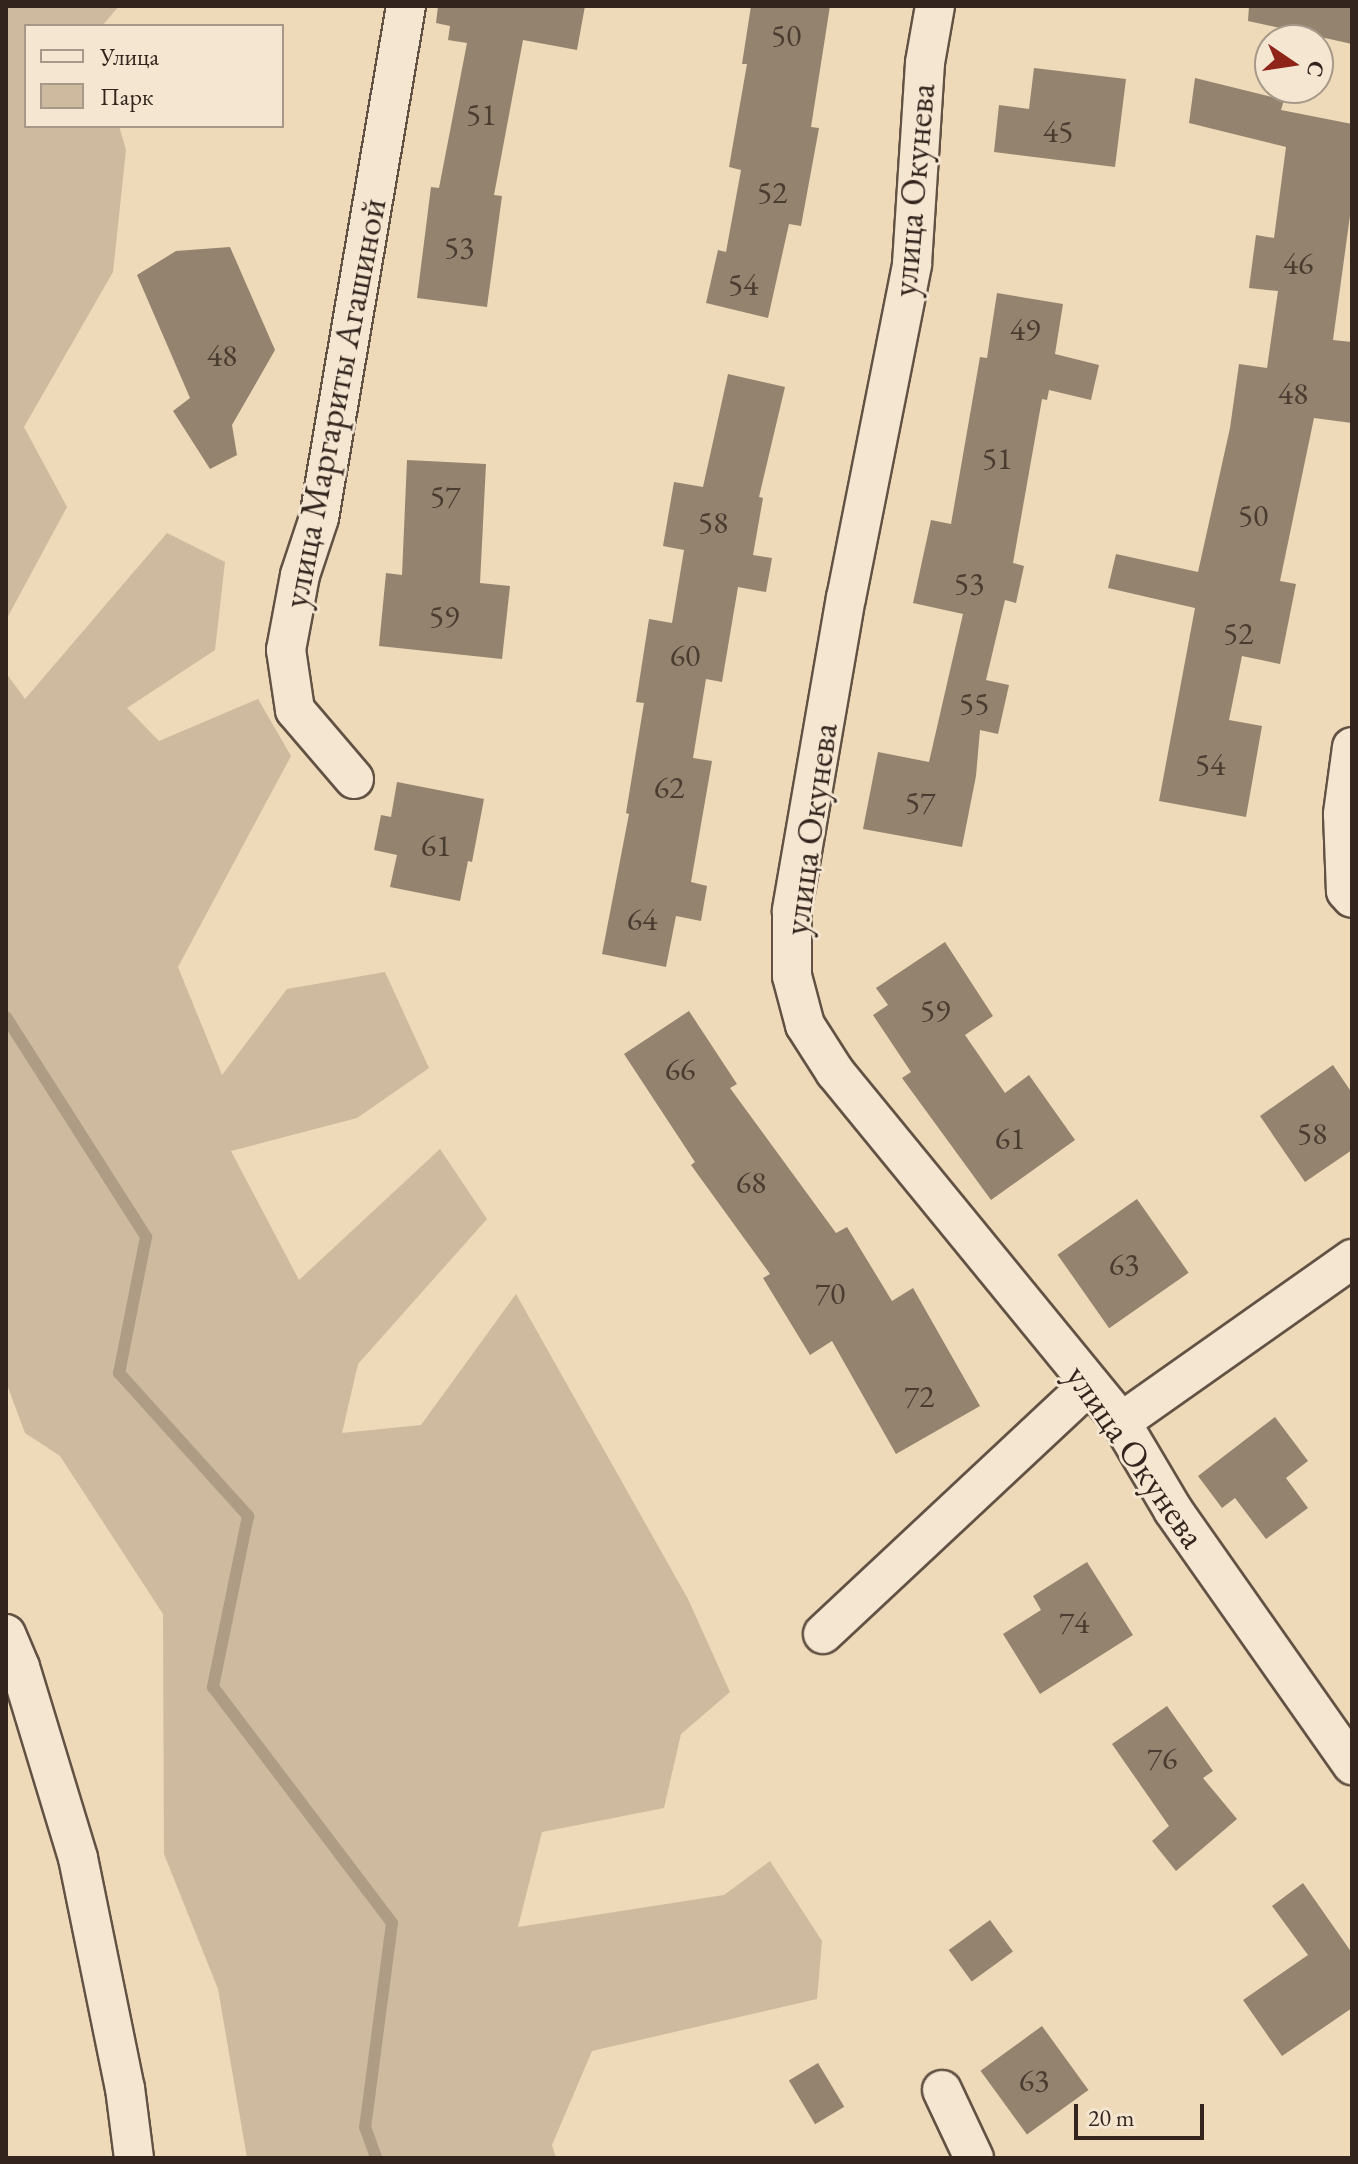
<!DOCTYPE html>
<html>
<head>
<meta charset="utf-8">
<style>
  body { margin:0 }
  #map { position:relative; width:1358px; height:2164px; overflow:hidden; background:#eed9b8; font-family:"EB Garamond",serif }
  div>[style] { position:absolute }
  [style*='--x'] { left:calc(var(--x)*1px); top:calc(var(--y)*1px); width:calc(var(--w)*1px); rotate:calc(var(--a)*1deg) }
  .green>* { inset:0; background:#ceba9e }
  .stream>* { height:12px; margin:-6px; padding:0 6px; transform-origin:6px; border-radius:6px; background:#ae9c84 }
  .building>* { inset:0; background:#94836e; transform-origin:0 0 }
  .roads { filter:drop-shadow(2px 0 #625244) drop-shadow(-2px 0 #625244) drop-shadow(0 2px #625244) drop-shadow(0 -2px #625244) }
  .street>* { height:38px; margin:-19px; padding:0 19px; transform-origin:19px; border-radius:19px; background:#f4e6d1 }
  span { translate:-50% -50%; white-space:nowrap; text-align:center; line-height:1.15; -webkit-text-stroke:6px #f4e6d1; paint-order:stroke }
  .number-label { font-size:32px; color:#4b3c32 }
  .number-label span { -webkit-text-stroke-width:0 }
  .street-label { font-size:36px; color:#33251e }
  .frame { position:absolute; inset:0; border:8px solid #33251e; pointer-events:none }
  .legend { position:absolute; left:24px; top:24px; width:260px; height:104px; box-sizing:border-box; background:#f4e6d1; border:2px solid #a79989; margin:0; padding:10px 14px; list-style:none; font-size:24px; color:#33251e }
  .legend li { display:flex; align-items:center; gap:16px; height:40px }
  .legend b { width:40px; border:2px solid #a79989 }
  .north { position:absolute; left:1254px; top:24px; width:80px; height:80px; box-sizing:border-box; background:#f4e6d1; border:2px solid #a79989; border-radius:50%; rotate:103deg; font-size:22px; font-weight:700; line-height:32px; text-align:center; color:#33251e }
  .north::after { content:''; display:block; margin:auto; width:28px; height:36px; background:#8f2418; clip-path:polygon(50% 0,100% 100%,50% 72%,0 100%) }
  .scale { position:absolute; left:1074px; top:2104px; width:130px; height:36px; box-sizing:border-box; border:4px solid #33251e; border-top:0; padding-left:10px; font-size:24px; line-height:28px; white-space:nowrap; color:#33251e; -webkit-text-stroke:6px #f4e6d1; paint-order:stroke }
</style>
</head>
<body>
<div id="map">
  <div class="green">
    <i style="clip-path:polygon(6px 6px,119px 6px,102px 26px,26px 26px,26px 126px,119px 126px,126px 150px,113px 272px,24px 427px,67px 507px,6px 620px)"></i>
    <i style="clip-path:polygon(167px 533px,225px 562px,215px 650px,127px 708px,159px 741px,258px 699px,291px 756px,178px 967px,222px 1075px,287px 989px,385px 972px,429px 1068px,357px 1118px,231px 1151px,299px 1280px,440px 1149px,487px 1219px,358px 1364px,342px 1433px,421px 1425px,516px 1294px,688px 1599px,730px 1692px,681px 1734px,664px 1808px,542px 1832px,518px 1927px,724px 1895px,770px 1861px,822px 1941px,817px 1999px,592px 2051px,552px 2145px,556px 2158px,247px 2158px,218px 1989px,164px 1854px,163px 1614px,60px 1456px,25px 1433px,6px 1382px,6px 673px,25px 699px)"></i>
  </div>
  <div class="stream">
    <i style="--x:6;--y:1017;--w:261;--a:57.5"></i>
    <i style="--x:146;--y:1237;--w:139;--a:101.2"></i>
    <i style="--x:119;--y:1373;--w:193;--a:47.9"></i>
    <i style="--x:248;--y:1516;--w:175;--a:101.6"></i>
    <i style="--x:213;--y:1687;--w:296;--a:52.8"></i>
    <i style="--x:392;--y:1923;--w:206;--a:97.5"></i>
    <i style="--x:365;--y:2127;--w:33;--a:70"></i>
  </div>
  <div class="building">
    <i style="clip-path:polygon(438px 6px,585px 6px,577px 50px,523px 40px,494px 195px,502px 196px,487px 307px,417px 298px,431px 187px,439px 188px,467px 43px,448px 40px,450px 26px,436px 23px)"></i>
    <i style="clip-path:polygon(751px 6px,830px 6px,811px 127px,819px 128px,801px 226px,789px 224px,768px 318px,706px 303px,718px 250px,726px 252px,741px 170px,729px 167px,747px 64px,742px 64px)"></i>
    <i style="clip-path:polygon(1249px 6px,1352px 6px,1352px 44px,1248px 21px)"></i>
    <i style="clip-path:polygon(1034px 68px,1126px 79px,1115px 167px,994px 152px,999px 105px,1029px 109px)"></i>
    <i style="clip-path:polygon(1195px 78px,1284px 100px,1281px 110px,1352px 124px,1352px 201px,1333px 340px,1352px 342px,1352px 423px,1314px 418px,1280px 581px,1296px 584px,1280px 664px,1242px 656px,1229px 720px,1262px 726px,1246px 817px,1159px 801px,1195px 608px,1108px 588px,1116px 554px,1198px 572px,1230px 428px,1239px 364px,1267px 368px,1278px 291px,1249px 288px,1256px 235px,1274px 238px,1286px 147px,1189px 123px)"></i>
    <i style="clip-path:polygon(230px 247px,275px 350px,232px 425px,237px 455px,210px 469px,173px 411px,190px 398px,137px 275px,176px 251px)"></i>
    <i style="clip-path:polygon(997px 293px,1063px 304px,1055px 354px,1099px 365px,1091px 400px,1049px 390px,1047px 400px,1042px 399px,1013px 563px,1024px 566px,1016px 603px,1005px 600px,986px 680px,1009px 685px,998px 734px,980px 730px,976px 776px,962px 847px,863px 829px,878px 752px,929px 762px,963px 614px,913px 603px,931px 520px,951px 524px,980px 357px,987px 358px)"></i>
    <i style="clip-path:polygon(728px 374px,785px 387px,759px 497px,763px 498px,753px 555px,772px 558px,766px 592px,738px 587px,722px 682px,706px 679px,693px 758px,712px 761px,691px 882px,707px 886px,701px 921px,676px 916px,666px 967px,602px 954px,629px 814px,626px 813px,644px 703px,636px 702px,649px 619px,672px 623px,684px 550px,663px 546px,674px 482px,703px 487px)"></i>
    <i style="clip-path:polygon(407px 460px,486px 464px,480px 583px,510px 586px,502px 659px,379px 646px,386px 573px,402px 575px)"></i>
    <i style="clip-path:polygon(397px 782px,484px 799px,472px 862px,468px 861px,460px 901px,390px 887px,397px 855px,374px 850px,381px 815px,391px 817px)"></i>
    <i style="clip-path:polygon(945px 942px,993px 1016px,965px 1035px,1005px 1093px,1029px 1075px,1075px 1140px,991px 1200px,902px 1078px,911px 1072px,873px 1015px,888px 1005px,876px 988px)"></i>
    <i style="clip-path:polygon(689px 1011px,737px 1084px,730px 1088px,836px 1233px,847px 1227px,892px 1301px,913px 1288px,980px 1406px,896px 1454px,832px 1341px,810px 1355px,763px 1278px,770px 1274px,691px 1165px,695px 1162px,624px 1054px)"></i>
    <i style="clip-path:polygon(1333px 1065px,1352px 1093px,1352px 1150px,1305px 1182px,1260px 1116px)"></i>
    <i style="left:1137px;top:1199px;width:90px;height:97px;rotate:55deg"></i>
    <i style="clip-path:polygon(1275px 1417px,1308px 1461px,1286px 1478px,1308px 1508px,1266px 1539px,1235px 1498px,1222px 1508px,1198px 1476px)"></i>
    <i style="clip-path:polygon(1087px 1562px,1133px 1635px,1040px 1694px,1003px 1634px,1041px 1610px,1033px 1596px)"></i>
    <i style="clip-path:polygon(1167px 1706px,1213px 1771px,1203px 1778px,1237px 1819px,1176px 1871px,1152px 1841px,1169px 1826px,1112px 1744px)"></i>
    <i style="clip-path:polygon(1303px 1883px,1352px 1953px,1352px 2008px,1282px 2056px,1243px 2000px,1308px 1955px,1272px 1906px)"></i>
    <i style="left:990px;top:1920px;width:39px;height:51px;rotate:54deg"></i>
    <i style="left:1042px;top:2026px;width:79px;height:76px;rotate:54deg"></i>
    <i style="left:818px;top:2063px;width:51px;height:34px;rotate:59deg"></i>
  </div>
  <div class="roads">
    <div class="street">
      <i style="--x:935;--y:6;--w:58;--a:100"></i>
      <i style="--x:925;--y:63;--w:202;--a:93.7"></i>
      <i style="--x:912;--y:265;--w:338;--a:101.2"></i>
      <i style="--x:846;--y:597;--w:319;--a:99.8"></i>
      <i style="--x:792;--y:911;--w:65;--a:90"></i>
      <i style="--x:792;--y:976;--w:51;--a:75.1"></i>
      <i style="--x:805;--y:1025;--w:56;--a:57.4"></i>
      <i style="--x:835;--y:1072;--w:452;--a:50.7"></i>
      <i style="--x:1121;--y:1422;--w:102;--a:59.4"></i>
      <i style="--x:1173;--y:1510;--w:312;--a:54.9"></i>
      <i style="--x:1352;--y:747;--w:68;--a:97.7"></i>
      <i style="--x:1343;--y:814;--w:77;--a:87.8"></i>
      <i style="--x:1346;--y:891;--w:9;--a:49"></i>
      <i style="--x:354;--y:779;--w:91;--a:-130.5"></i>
      <i style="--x:295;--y:710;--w:61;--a:-98.5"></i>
      <i style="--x:286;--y:650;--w:76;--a:-79.4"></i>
      <i style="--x:300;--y:575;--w:60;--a:-71.6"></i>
      <i style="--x:319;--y:518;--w:519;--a:-80.36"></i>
      <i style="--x:1121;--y:1422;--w:283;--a:-35.2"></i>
      <i style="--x:6;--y:1634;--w:36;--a:67"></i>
      <i style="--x:20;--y:1667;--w:200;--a:73.1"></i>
      <i style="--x:78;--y:1858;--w:235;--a:78.5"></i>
      <i style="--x:125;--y:2088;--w:71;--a:82.7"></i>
      <i style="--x:823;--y:1634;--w:364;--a:-43.1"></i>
      <i style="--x:942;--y:2090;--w:75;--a:64.8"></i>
    </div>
  </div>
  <div class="number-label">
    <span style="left:786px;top:35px">50</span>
    <span style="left:481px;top:114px">51</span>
    <span style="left:1058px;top:131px">45</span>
    <span style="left:772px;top:192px">52</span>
    <span style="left:459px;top:247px">53</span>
    <span style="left:1298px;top:263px">46</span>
    <span style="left:743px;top:284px">54</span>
    <span style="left:1025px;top:329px">49</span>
    <span style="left:222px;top:355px">48</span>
    <span style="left:1293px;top:393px">48</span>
    <span style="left:997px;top:458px">51</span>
    <span style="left:445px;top:496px">57</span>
    <span style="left:1253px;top:515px">50</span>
    <span style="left:713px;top:522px">58</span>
    <span style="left:969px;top:583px">53</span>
    <span style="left:444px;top:616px">59</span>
    <span style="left:1238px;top:633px">52</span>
    <span style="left:685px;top:655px">60</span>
    <span style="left:974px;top:703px">55</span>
    <span style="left:1210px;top:764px">54</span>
    <span style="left:669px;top:787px">62</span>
    <span style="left:920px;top:802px">57</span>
    <span style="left:436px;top:845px">61</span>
    <span style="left:642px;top:919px">64</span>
    <span style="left:935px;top:1010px">59</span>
    <span style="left:680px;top:1069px">66</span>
    <span style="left:1312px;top:1133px">58</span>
    <span style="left:1010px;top:1138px">61</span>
    <span style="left:751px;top:1182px">68</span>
    <span style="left:1124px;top:1264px">63</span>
    <span style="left:830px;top:1293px">70</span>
    <span style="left:919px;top:1396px">72</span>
    <span style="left:1074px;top:1622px">74</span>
    <span style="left:1162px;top:1758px">76</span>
    <span style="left:1034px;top:2080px">63</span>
  </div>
  <div class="street-label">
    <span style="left:913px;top:190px;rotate:-85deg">улица Окунева</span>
    <span style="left:334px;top:403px;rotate:-79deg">улица Маргариты Агашиной</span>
    <span style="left:810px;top:829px;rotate:-82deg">улица Окунева</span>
    <span style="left:1136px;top:1456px;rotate:55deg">улица Окунева</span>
  </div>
  <div class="frame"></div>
  <ul class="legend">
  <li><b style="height:10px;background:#f4e6d1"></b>Улица</li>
  <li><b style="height:22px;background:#ceba9e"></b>Парк</li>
  </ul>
  <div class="north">С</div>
  <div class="scale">20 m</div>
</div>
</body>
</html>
